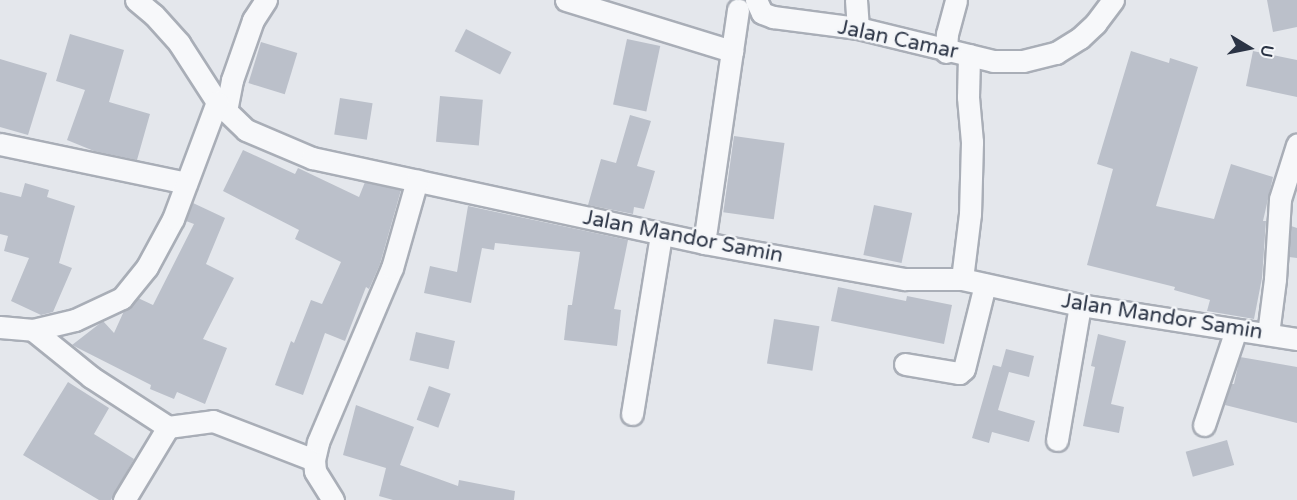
<!DOCTYPE html>
<html>
<head>
<meta charset="utf-8">
<style>
  body { margin:0 }
  #map { position:relative; width:1297px; height:500px; overflow:hidden; background:#e4e7ec; font-family:"Varela Round",sans-serif }
  div>[style] { position:absolute }
  [style*='--x'] { left:calc(var(--x)*1px); top:calc(var(--y)*1px); width:calc(var(--w)*1px); rotate:calc(var(--a)*1deg) }
  .building>* { inset:0; background:#bbc0ca; transform-origin:0 0 }
  .roads { filter:drop-shadow(2px 0 #a9aeb7) drop-shadow(-2px 0 #a9aeb7) drop-shadow(0 2px #a9aeb7) drop-shadow(0 -2px #a9aeb7) }
  .street>* { height:21px; margin:-10.5px; padding:0 10.5px; transform-origin:10.5px; border-radius:10.5px; background:#f7f8fa }
  span { translate:-50% -50%; white-space:nowrap; text-align:center; line-height:1.15; -webkit-text-stroke:5px #f4f6f9; paint-order:stroke }
  .street-label { font-size:21px; color:#2b3445 }
  .north { position:absolute; left:1219px; top:18px; width:60px; height:60px; -webkit-text-stroke:4px #f4f6f9; paint-order:stroke; rotate:100deg; font-size:16px; font-weight:700; line-height:24px; text-align:center; color:#2b3445 }
  .north::after { content:''; display:block; margin:auto; width:21px; height:27px; background:#2b3445; clip-path:polygon(50% 0,100% 100%,50% 72%,0 100%) }
</style>
</head>
<body>
<div id="map">
  <div class="building">
    <i style="clip-path:polygon(1267px 0,1297px 0,1297px 27px,1273px 32px)"></i>
    <i style="left:466px;top:29px;width:51px;height:25px;rotate:27deg"></i>
    <i style="clip-path:polygon(70px 34px,124px 50px,109px 102px,150px 114px,137px 160px,94px 151px,67px 140px,85px 90px,56px 81px)"></i>
    <i style="left:627px;top:39px;width:34px;height:67px;rotate:12deg"></i>
    <i style="left:261px;top:42px;width:38px;height:43px;rotate:17deg"></i>
    <i style="clip-path:polygon(1131px 51px,1169px 63px,1170px 58px,1198px 67px,1156px 206px,1214px 219px,1231px 164px,1273px 177px,1263px 221px,1266px 221px,1262px 278px,1254px 319px,1207px 311px,1210px 300px,1174px 290px,1175px 287px,1087px 265px,1113px 169px,1097px 164px)"></i>
    <i style="clip-path:polygon(1253px 51px,1297px 60px,1297px 97px,1246px 86px)"></i>
    <i style="clip-path:polygon(0 59px,47px 73px,28px 135px,0 127px)"></i>
    <i style="left:440px;top:96px;width:43px;height:46px;rotate:5deg"></i>
    <i style="left:340px;top:98px;width:33px;height:37px;rotate:9deg"></i>
    <i style="clip-path:polygon(630px 115px,651px 121px,637px 166px,655px 171px,644px 209px,634px 207px,633px 214px,588px 205px,601px 159px,616px 163px)"></i>
    <i style="left:734px;top:136px;width:51px;height:77px;rotate:8deg"></i>
    <i style="clip-path:polygon(243px 150px,295px 174px,298px 168px,359px 197px,365px 182px,401px 190px,380px 264px,369px 289px,366px 287px,345px 341px,325px 333px,303px 395px,275px 385px,291px 341px,294px 343px,311px 300px,322px 304px,341px 262px,295px 239px,299px 230px,223px 191px)"></i>
    <i style="clip-path:polygon(25px 183px,49px 190px,47px 197px,75px 206px,59px 263px,72px 268px,53px 312px,41px 315px,11px 301px,29px 258px,4px 251px,8px 236px,0 234px,0 192px,21px 197px)"></i>
    <i style="clip-path:polygon(193px 203px,225px 218px,206px 264px,234px 278px,203px 339px,227px 348px,205px 404px,177px 392px,174px 399px,150px 389px,151px 385px,72px 345px,103px 321px,114px 333px,124px 311px,138px 298px,153px 305px,194px 224px,186px 221px)"></i>
    <i style="left:874px;top:205px;width:39px;height:51px;rotate:12deg"></i>
    <i style="clip-path:polygon(468px 206px,628px 240px,614px 309px,621px 310px,617px 346px,564px 340px,568px 305px,572px 305px,580px 252px,495px 243px,494px 250px,482px 248px,471px 303px,424px 293px,430px 266px,457px 272px)"></i>
    <i style="clip-path:polygon(1291px 226px,1297px 228px,1297px 258px,1289px 257px)"></i>
    <i style="clip-path:polygon(838px 287px,906px 301px,907px 296px,952px 305px,944px 344px,831px 321px)"></i>
    <i style="left:774px;top:319px;width:46px;height:45px;rotate:9deg"></i>
    <i style="left:416px;top:332px;width:40px;height:29px;rotate:13deg"></i>
    <i style="clip-path:polygon(1098px 334px,1126px 341px,1111px 404px,1124px 407px,1119px 433px,1083px 426px,1095px 367px,1091px 366px)"></i>
    <i style="clip-path:polygon(1006px 349px,1034px 356px,1029px 377px,1009px 372px,998px 410px,1035px 421px,1029px 442px,992px 432px,989px 443px,972px 438px,993px 365px,1001px 367px)"></i>
    <i style="clip-path:polygon(1240px 357px,1297px 367px,1297px 423px,1225px 405px,1231px 384px,1234px 384px)"></i>
    <i style="clip-path:polygon(68px 382px,109px 408px,94px 434px,134px 459px,111px 500px,99px 500px,23px 455px)"></i>
    <i style="left:429px;top:386px;width:23px;height:36px;rotate:20deg"></i>
    <i style="clip-path:polygon(356px 405px,414px 427px,400px 465px,458px 486px,459px 480px,515px 491px,514px 500px,393px 500px,379px 496px,386px 468px,343px 455px)"></i>
    <i style="left:1227px;top:440px;width:26px;height:43px;rotate:74deg"></i>
  </div>
  <div class="roads">
    <div class="street">
      <i style="--x:136;--y:0;--w:23;--a:40"></i>
      <i style="--x:154;--y:15;--w:38;--a:48"></i>
      <i style="--x:179;--y:43;--w:70;--a:57.2"></i>
      <i style="--x:217;--y:102;--w:40;--a:44"></i>
      <i style="--x:246;--y:130;--w:72;--a:23"></i>
      <i style="--x:312;--y:158;--w:401;--a:12.2"></i>
      <i style="--x:704;--y:243;--w:204;--a:10.2"></i>
      <i style="--x:905;--y:279;--w:57;--a:0"></i>
      <i style="--x:962;--y:279;--w:121;--a:12.4"></i>
      <i style="--x:1080;--y:305;--w:220;--a:8.9"></i>
      <i style="--x:566;--y:0;--w:174;--a:17.1"></i>
      <i style="--x:756;--y:0;--w:14;--a:65"></i>
      <i style="--x:762;--y:13;--w:12;--a:20"></i>
      <i style="--x:773;--y:17;--w:86;--a:7.4"></i>
      <i style="--x:858;--y:28;--w:139;--a:13.7"></i>
      <i style="--x:993;--y:61;--w:30;--a:0"></i>
      <i style="--x:1023;--y:61;--w:34;--a:-14"></i>
      <i style="--x:1056;--y:53;--w:28;--a:-32"></i>
      <i style="--x:1080;--y:38;--w:21;--a:-43"></i>
      <i style="--x:1095;--y:24;--w:30;--a:-53"></i>
      <i style="--x:856;--y:0;--w:28;--a:86"></i>
      <i style="--x:946;--y:52;--w:18;--a:-87"></i>
      <i style="--x:947;--y:34;--w:35;--a:-75"></i>
      <i style="--x:226;--y:111;--w:32;--a:-79"></i>
      <i style="--x:232;--y:80;--w:64;--a:-70.7"></i>
      <i style="--x:253;--y:20;--w:24;--a:-57"></i>
      <i style="--x:0;--y:144;--w:190;--a:11.8"></i>
      <i style="--x:704;--y:243;--w:236;--a:-81.7"></i>
      <i style="--x:962;--y:279;--w:65;--a:-83"></i>
      <i style="--x:970;--y:214;--w:72;--a:-88.4"></i>
      <i style="--x:972;--y:142;--w:45;--a:-95.1"></i>
      <i style="--x:968;--y:97;--w:42;--a:-88.6"></i>
      <i style="--x:0;--y:327;--w:33;--a:5"></i>
      <i style="--x:33;--y:330;--w:43;--a:-13.4"></i>
      <i style="--x:75;--y:320;--w:52;--a:-25.1"></i>
      <i style="--x:122;--y:298;--w:40;--a:-51"></i>
      <i style="--x:147;--y:267;--w:55;--a:-61.6"></i>
      <i style="--x:173;--y:219;--w:125;--a:-69.4"></i>
      <i style="--x:33;--y:330;--w:75;--a:39"></i>
      <i style="--x:91;--y:377;--w:92;--a:33"></i>
      <i style="--x:168;--y:427;--w:45;--a:-7.6"></i>
      <i style="--x:213;--y:421;--w:108;--a:21.1"></i>
      <i style="--x:1268;--y:334;--w:55;--a:-82.7"></i>
      <i style="--x:1275;--y:279;--w:80;--a:-86.4"></i>
      <i style="--x:1280;--y:199;--w:57;--a:-72.5"></i>
      <i style="--x:905;--y:364;--w:55;--a:9.5"></i>
      <i style="--x:959;--y:373;--w:6;--a:-39"></i>
      <i style="--x:964;--y:369;--w:87;--a:-76"></i>
      <i style="--x:632;--y:414;--w:182;--a:-80.8"></i>
      <i style="--x:1204;--y:425;--w:100;--a:-71.4"></i>
      <i style="--x:1057;--y:440;--w:137;--a:-80.3"></i>
      <i style="--x:124;--y:500;--w:85;--a:-58.9"></i>
      <i style="--x:333;--y:500;--w:34;--a:-122"></i>
      <i style="--x:315;--y:471;--w:11;--a:-95"></i>
      <i style="--x:314;--y:460;--w:18;--a:-77"></i>
      <i style="--x:318;--y:442;--w:189;--a:-67"></i>
      <i style="--x:392;--y:268;--w:91;--a:-74.1"></i>
    </div>
  </div>
  <div class="street-label">
    <span style="left:898px;top:40px;rotate:12deg">Jalan Camar</span>
    <span style="left:683px;top:237px;rotate:11deg">Jalan Mandor Samin</span>
    <span style="left:1162px;top:317px;rotate:9deg">Jalan Mandor Samin</span>
  </div>
  <div class="north">U</div>
</div>
</body>
</html>
